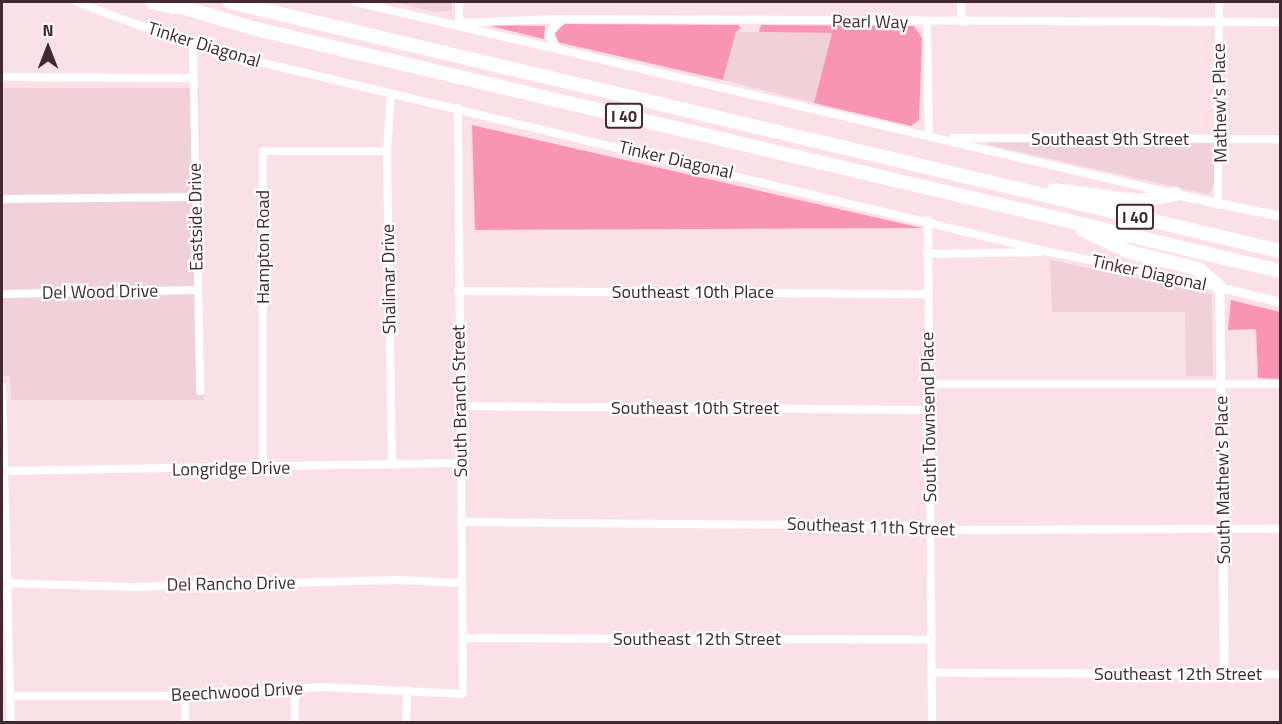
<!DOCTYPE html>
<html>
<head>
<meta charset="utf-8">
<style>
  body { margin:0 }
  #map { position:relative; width:1282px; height:724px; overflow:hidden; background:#fce0e7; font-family:"Titillium Web",sans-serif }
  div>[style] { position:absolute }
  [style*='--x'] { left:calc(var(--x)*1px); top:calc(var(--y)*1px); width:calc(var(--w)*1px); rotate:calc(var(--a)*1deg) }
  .built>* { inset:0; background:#f0d1d9 }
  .green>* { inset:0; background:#f995b3 }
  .minor>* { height:8px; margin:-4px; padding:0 4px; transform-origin:4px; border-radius:4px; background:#fff }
  .tertiary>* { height:9px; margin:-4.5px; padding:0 4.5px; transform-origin:4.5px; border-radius:4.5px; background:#fff }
  .motorway>* { height:14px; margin:-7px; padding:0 7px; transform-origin:7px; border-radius:7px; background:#fff }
  span { translate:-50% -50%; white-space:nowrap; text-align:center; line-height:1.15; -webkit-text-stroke:4.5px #fff; paint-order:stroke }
  .shield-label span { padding:2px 4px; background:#fff; border:2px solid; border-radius:4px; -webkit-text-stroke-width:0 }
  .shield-label { font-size:16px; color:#422830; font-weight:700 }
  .street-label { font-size:18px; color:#422830 }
  .frame { position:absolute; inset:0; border:3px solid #422830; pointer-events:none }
  .north { position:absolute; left:18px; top:18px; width:60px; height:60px; -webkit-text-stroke:4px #fff; paint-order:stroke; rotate:0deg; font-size:16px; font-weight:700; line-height:24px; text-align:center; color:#422830 }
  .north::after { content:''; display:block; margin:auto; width:21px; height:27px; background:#422830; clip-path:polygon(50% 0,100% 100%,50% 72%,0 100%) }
</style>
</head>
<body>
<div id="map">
  <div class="built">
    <i style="clip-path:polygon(395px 2px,452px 2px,452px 11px,435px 12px)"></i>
    <i style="clip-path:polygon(736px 32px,832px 33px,814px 103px,723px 80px)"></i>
    <i style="clip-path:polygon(2px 88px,199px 88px,204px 400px,11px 400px,10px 376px,2px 376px)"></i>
    <i style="clip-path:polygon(989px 142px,1214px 143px,1214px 185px,1209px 194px,1202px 193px,989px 145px)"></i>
    <i style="clip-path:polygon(1050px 260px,1212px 294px,1213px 376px,1186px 376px,1185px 312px,1052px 312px)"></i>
  </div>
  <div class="green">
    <i style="clip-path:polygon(565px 24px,738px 25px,741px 28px,736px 32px,723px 80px,557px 42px,554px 32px)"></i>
    <i style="clip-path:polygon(487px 25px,545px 26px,544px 39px)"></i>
    <i style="clip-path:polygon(761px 25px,914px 26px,922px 38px,919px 120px,911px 126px,814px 103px,832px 33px,759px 32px)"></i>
    <i style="clip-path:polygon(472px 125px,922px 228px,475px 230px)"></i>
    <i style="clip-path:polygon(1231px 300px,1280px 312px,1280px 379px,1258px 378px,1256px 329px,1228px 330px)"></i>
  </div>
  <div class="minor">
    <i style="--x:76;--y:2;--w:78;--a:20.3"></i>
    <i style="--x:149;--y:29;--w:98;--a:17.1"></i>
    <i style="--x:243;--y:58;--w:830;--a:13.52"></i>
    <i style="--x:1050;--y:252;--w:168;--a:11.6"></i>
    <i style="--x:356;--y:2;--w:832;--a:13.2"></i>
    <i style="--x:459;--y:2;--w:21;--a:90"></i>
    <i style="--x:459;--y:23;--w:101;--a:-2.3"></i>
    <i style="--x:560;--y:19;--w:720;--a:0.24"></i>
    <i style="--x:961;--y:2;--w:20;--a:87"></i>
    <i style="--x:927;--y:23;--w:113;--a:89"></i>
    <i style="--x:193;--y:43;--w:348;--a:88.8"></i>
    <i style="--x:2;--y:77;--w:192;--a:0.3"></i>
    <i style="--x:391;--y:93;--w:58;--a:93.9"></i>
    <i style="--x:387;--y:151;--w:314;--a:89.1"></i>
    <i style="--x:954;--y:138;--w:326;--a:0.2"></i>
    <i style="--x:2;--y:199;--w:194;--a:-0.6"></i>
    <i style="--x:1218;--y:205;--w:203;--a:-89.7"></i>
    <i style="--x:928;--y:220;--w:502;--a:89.54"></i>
    <i style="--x:927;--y:254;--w:113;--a:-1"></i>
    <i style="--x:458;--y:291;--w:470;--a:0.4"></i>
    <i style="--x:2;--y:294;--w:196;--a:-1.2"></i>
    <i style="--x:929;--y:384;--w:351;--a:0"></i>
    <i style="--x:2;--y:386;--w:336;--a:88.5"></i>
    <i style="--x:460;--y:406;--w:469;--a:0.5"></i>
    <i style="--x:263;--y:469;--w:318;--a:-90"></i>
    <i style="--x:263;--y:151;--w:124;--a:0"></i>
    <i style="--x:2;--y:471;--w:459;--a:-1"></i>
    <i style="--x:462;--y:522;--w:457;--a:0.5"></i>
    <i style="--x:919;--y:526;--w:21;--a:11"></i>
    <i style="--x:940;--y:530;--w:340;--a:-0.2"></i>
    <i style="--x:2;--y:583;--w:131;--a:1.7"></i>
    <i style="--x:133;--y:587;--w:265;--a:-1.5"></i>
    <i style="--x:398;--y:580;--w:63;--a:2.7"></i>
    <i style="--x:463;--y:638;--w:469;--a:0.2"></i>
    <i style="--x:932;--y:673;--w:348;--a:0.2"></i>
    <i style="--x:295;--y:690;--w:32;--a:90"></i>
    <i style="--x:10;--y:696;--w:175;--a:0"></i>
    <i style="--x:185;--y:696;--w:139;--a:-3.7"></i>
    <i style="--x:324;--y:687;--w:139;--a:2.9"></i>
    <i style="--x:463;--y:694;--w:586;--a:-90.49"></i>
    <i style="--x:185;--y:696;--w:26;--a:90"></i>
    <i style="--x:406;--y:722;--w:32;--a:-88"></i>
  </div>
  <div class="tertiary">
    <i style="--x:556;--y:48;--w:17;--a:-115"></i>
    <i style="--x:549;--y:33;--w:18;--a:-52"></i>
    <i style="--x:1175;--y:194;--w:107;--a:11.8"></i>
    <i style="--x:1224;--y:673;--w:386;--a:-90.7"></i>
    <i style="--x:1219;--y:287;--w:63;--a:13.8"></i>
  </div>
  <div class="motorway">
    <i style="--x:152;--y:2;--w:22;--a:13"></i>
    <i style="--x:165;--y:2;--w:95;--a:16.5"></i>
    <i style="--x:256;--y:29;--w:1052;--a:13.3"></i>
    <i style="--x:230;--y:2;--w:1079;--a:13.34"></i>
    <i style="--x:1054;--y:190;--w:86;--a:7.4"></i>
    <i style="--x:1139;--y:201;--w:37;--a:-11"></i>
    <i style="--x:1083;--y:230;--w:52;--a:25.1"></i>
    <i style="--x:1130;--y:252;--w:71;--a:13.8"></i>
    <i style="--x:1199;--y:269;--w:27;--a:42"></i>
  </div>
  <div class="shield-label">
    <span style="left:624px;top:116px">I 40</span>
    <span style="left:1135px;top:217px">I 40</span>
  </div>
  <div class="street-label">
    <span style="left:870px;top:22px;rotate:1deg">Pearl Way</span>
    <span style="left:204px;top:45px;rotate:17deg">Tinker Diagonal</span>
    <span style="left:1220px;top:103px;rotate:-91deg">Mathew's Place</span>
    <span style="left:1110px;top:139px">Southeast 9th Street</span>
    <span style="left:676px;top:160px;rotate:13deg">Tinker Diagonal</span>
    <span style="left:196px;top:217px;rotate:-91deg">Eastside Drive</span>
    <span style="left:263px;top:247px;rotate:-90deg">Hampton Road</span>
    <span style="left:1149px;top:273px;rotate:12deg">Tinker Diagonal</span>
    <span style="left:389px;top:279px;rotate:-91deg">Shalimar Drive</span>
    <span style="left:100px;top:292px;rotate:-1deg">Del Wood Drive</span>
    <span style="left:693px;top:292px">Southeast 10th Place</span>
    <span style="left:460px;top:401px;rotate:-91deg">South Branch Street</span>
    <span style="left:695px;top:408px">Southeast 10th Street</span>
    <span style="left:929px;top:417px;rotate:-91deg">South Townsend Place</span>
    <span style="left:231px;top:469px;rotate:-1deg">Longridge Drive</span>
    <span style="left:1223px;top:480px;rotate:-91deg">South Mathew's Place</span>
    <span style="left:871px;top:527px;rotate:2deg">Southeast 11th Street</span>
    <span style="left:231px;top:584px;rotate:-1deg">Del Rancho Drive</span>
    <span style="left:697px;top:639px">Southeast 12th Street</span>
    <span style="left:1178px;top:674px">Southeast 12th Street</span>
    <span style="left:237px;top:692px;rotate:-3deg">Beechwood Drive</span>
  </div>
  <div class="frame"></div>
  <div class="north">N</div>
</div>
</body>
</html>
